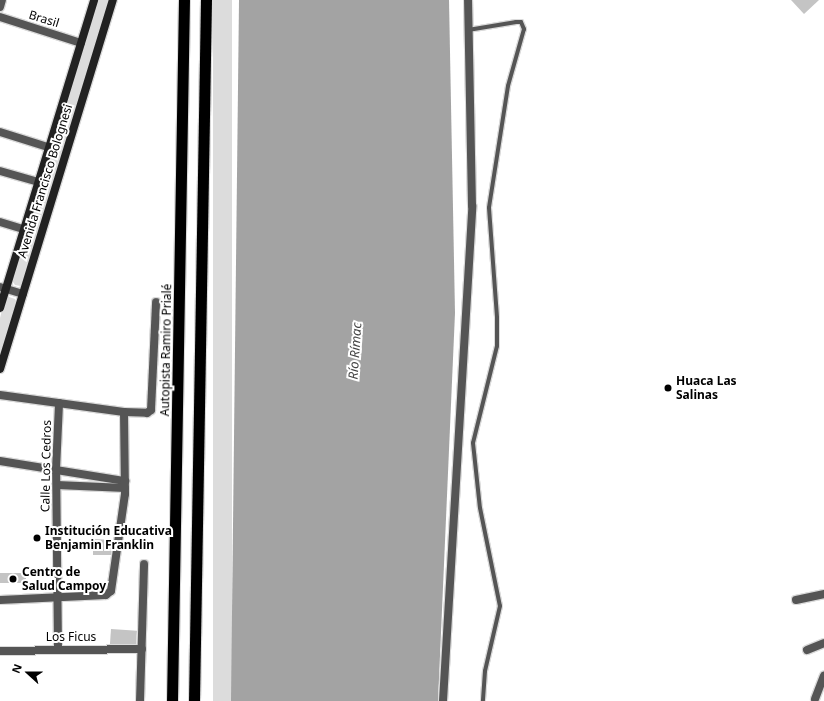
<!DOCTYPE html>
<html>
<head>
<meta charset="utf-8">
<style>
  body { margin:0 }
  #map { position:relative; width:824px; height:701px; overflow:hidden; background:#fff; font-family:"Noto Sans",sans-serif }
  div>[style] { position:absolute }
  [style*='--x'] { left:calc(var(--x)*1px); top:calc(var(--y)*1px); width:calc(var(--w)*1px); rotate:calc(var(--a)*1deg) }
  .green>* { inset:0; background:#dcdcdc; transform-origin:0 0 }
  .water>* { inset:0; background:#a3a3a3 }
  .building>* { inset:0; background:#c4c4c4; transform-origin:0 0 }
  .roads { filter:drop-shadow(1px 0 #dbdbdb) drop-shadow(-1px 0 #dbdbdb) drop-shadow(0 1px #dbdbdb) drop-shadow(0 -1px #dbdbdb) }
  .service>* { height:4px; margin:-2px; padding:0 2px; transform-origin:2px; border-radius:2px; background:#555 }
  .minor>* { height:8px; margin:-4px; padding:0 4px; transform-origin:4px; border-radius:4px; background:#555 }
  .secondary>* { height:8px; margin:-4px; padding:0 4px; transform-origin:4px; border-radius:4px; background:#222 }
  .trunk>* { height:11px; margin:-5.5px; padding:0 5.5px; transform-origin:5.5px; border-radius:5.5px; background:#000 }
  .dots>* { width:11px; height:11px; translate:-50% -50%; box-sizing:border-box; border:2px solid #fff; border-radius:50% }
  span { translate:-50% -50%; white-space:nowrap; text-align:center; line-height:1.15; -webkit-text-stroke:4px #fff; paint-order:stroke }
  .street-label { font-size:12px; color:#000 }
  .poi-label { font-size:12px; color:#000; font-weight:700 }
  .left { translate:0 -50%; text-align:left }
  .water-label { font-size:13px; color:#444; font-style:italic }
  .north { position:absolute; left:8px; top:653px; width:40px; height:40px; -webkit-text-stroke:3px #fff; paint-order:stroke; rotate:291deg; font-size:11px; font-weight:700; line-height:16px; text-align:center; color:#000 }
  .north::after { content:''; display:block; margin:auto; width:14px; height:18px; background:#000; clip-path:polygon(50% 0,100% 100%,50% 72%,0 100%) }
</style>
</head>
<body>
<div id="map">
  <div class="green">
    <i style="clip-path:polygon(97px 0,111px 0,24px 283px,21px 286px,15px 285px,12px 280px)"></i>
    <i style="left:213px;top:0;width:19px;height:701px"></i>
    <i style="clip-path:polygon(9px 297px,15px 299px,16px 304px,0 358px,0 318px,5px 298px)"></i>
  </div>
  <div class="water">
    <i style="clip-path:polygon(239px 0,449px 0,455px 313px,438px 701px,231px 701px)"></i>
  </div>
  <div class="building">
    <i style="clip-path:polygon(791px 0,819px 0,804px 14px)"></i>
    <i style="clip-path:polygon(93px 539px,113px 540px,111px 555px,93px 555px)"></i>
    <i style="left:26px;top:573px;width:10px;height:26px;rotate:90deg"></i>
    <i style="left:111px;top:629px;width:26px;height:15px;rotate:4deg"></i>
  </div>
  <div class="roads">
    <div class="service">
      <i style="--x:468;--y:30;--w:49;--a:-9.5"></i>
      <i style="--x:516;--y:22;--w:5;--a:0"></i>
      <i style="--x:521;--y:22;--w:8;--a:67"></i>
      <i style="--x:524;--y:29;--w:59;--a:105.7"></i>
      <i style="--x:508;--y:86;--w:123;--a:98.9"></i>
      <i style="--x:489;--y:208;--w:110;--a:85.8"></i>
      <i style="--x:497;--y:318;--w:28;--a:90"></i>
      <i style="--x:497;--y:346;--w:100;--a:103.9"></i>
      <i style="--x:473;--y:443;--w:65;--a:83.9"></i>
      <i style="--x:480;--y:508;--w:100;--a:78.5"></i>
      <i style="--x:500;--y:606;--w:67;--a:103"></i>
      <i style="--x:485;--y:671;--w:30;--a:94"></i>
    </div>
    <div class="minor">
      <i style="--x:0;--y:7;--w:7;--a:-74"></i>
      <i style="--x:0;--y:17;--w:85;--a:17.8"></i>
      <i style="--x:0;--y:132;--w:50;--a:17.4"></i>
      <i style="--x:0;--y:171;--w:40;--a:16"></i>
      <i style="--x:0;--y:222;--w:24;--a:17"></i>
      <i style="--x:0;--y:287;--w:24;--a:17"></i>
      <i style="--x:0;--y:395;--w:125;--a:7.8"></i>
      <i style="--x:124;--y:412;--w:23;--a:2"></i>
      <i style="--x:147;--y:413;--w:5;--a:-37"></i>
      <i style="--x:151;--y:410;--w:108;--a:-87.3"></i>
      <i style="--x:0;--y:461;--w:127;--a:9.1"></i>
      <i style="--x:57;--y:485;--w:68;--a:2.5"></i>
      <i style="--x:0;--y:600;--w:106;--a:-2.7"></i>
      <i style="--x:106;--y:595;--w:6;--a:-39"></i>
      <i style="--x:111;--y:591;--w:98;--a:-81.8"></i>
      <i style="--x:125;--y:494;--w:82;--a:-90.7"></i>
      <i style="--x:796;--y:600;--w:29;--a:-12"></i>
      <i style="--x:58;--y:648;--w:178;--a:-90.6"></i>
      <i style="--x:56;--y:470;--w:67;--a:-87.4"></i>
      <i style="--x:807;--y:650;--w:18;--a:-22"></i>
      <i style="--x:0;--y:651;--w:142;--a:-0.8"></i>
      <i style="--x:815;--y:699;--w:25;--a:-69"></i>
      <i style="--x:140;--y:701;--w:137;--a:-88.3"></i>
      <i style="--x:443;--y:701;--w:496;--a:-86.6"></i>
      <i style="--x:472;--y:206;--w:206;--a:-91.1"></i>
    </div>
    <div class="secondary">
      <i style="--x:0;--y:308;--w:322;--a:-73"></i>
      <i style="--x:0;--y:369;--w:386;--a:-73"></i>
    </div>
    <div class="trunk">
      <i style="--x:172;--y:701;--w:701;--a:-89.02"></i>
      <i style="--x:194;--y:701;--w:701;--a:-89.02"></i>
    </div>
  </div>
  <div class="dots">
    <i style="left:668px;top:388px;background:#000"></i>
    <i style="left:37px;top:538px;background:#000"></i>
    <i style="left:13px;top:579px;background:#000"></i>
  </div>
  <div class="street-label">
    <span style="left:44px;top:19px;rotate:17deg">Brasil</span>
    <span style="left:45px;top:181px;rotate:-73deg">Avenida Francisco Bolognesi</span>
    <span style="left:166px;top:350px;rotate:-89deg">Autopista Ramiro Prialé</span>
    <span style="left:46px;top:466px;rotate:-89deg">Calle Los Cedros</span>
    <span style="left:71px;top:637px">Los Ficus</span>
  </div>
  <div class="poi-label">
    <span class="left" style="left:676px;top:388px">Huaca Las<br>Salinas</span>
    <span class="left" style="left:45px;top:538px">Institución Educativa<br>Benjamin Franklin</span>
    <span class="left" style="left:22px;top:579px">Centro de<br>Salud Campoy</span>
  </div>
  <div class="water-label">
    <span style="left:355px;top:351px;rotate:-86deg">Río Rímac</span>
  </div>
  <div class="north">N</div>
</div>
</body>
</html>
